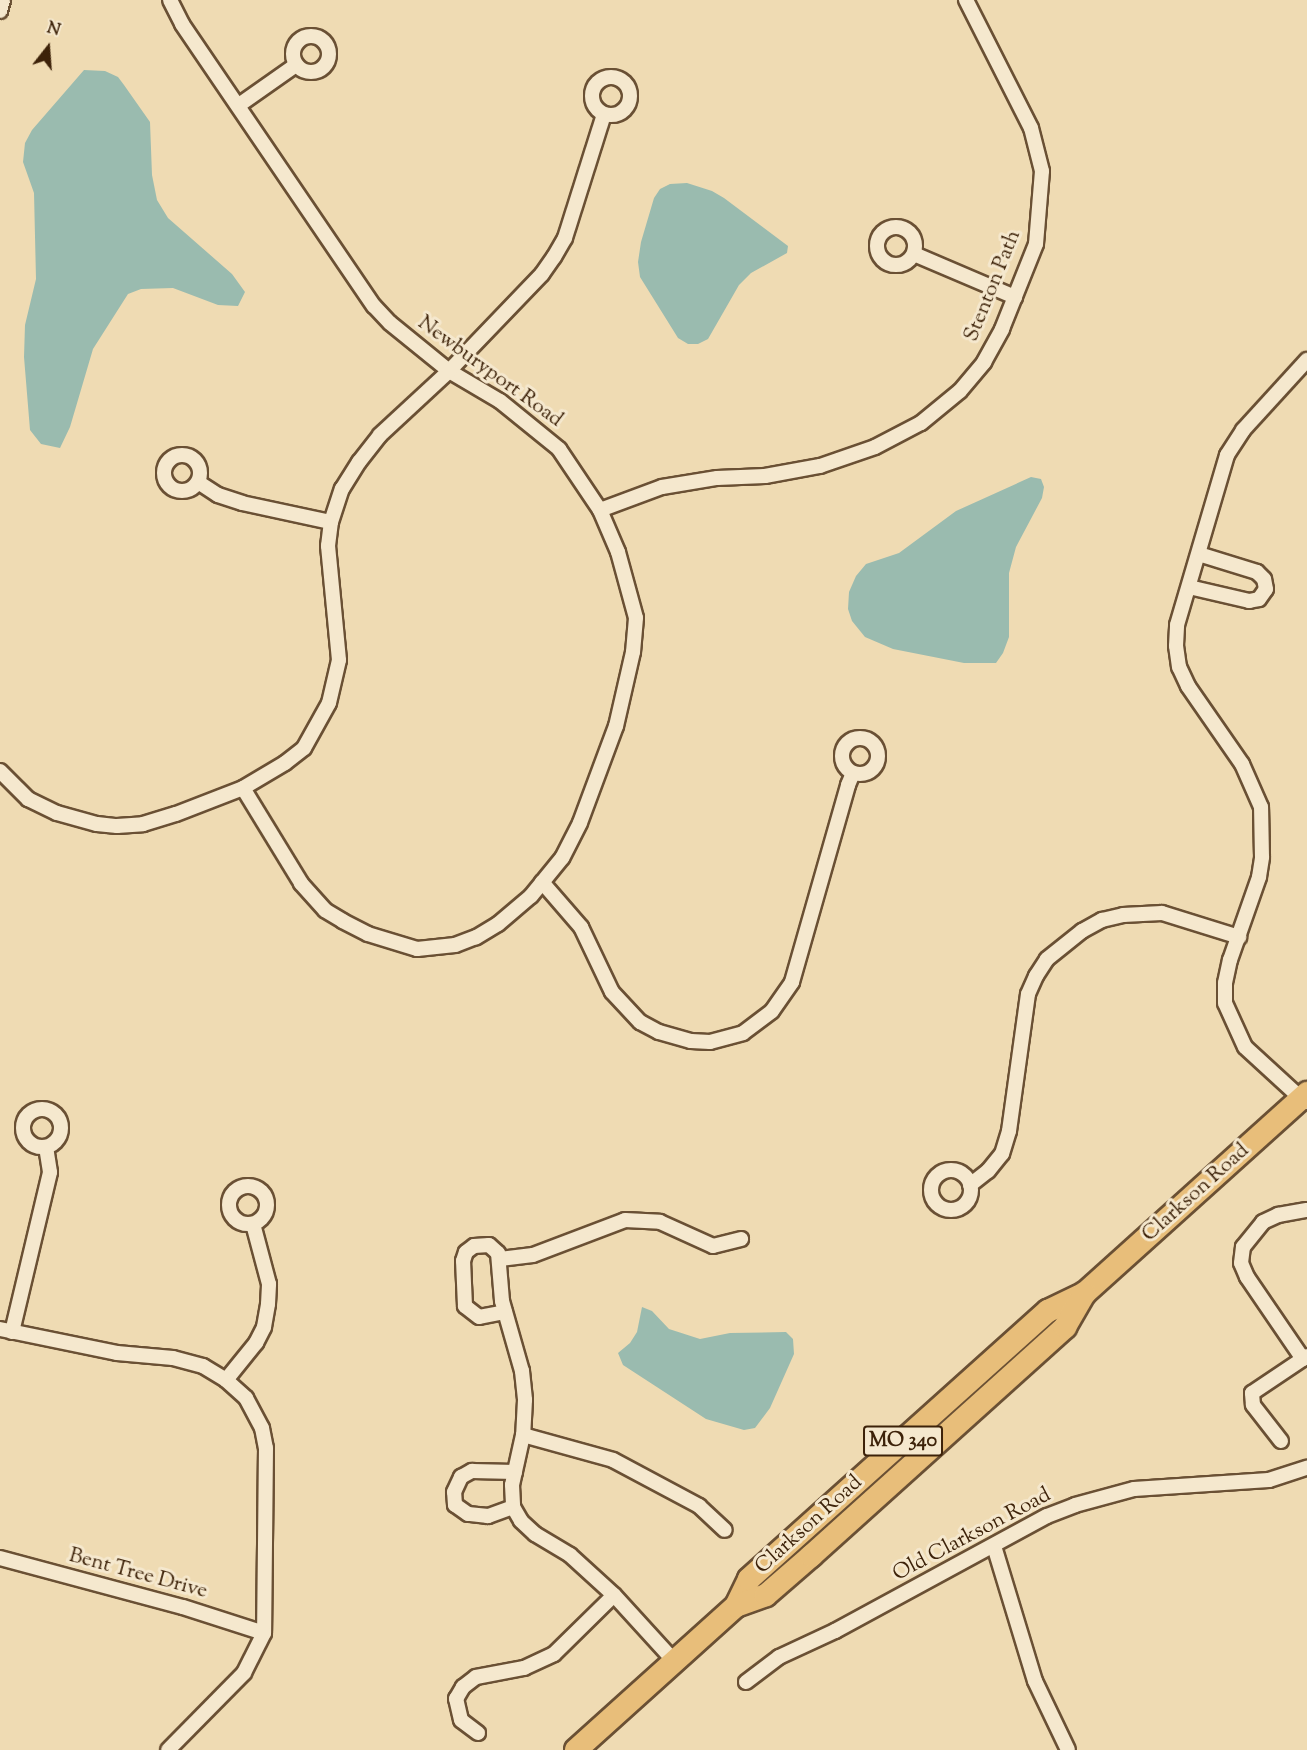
<!DOCTYPE html>
<html>
<head>
<meta charset="utf-8">
<style>
  body { margin:0 }
  #map { position:relative; width:1307px; height:1750px; overflow:hidden; background:#efdbb3; font-family:"Sorts Mill Goudy",serif }
  div>[style] { position:absolute }
  [style*='--x'] { left:calc(var(--x)*1px); top:calc(var(--y)*1px); width:calc(var(--w)*1px); rotate:calc(var(--a)*1deg) }
  .water>* { inset:0; background:#9abbaf }
  .roads { filter:drop-shadow(2px 0 #6a5034) drop-shadow(-2px 0 #6a5034) drop-shadow(0 2px #6a5034) drop-shadow(0 -2px #6a5034) }
  .minor>* { height:14px; margin:-7px; padding:0 7px; transform-origin:7px; border-radius:7px; background:#f5e8ce }
  .minor>.ring { margin:-7px; padding:0; box-sizing:content-box; background:none; border:14px solid #f5e8ce; border-radius:50% }
  .primary>* { height:22px; margin:-11px; padding:0 11px; transform-origin:11px; border-radius:11px; background:#e8be7a }
  span { translate:-50% -50%; white-space:nowrap; text-align:center; line-height:1.15; -webkit-text-stroke:6px #f5e8ce; paint-order:stroke }
  .shield-label span { padding:2px 4px; background:#f5e8ce; border:2px solid; border-radius:4px; -webkit-text-stroke-width:0 }
  .shield-label { font-size:20px; color:#3d2209; font-weight:700 }
  .street-label { font-size:21px; color:#3d2209 }
  .north { position:absolute; left:18px; top:18px; width:60px; height:60px; -webkit-text-stroke:4px #f5e8ce; paint-order:stroke; rotate:17deg; font-size:16px; font-weight:700; line-height:24px; text-align:center; color:#3d2209 }
  .north::after { content:''; display:block; margin:auto; width:21px; height:27px; background:#3d2209; clip-path:polygon(50% 0,100% 100%,50% 72%,0 100%) }
</style>
</head>
<body>
<div id="map">
  <div class="water">
    <i style="clip-path:polygon(84px 70px,105px 71px,118px 77px,124px 85px,150px 122px,152px 175px,157px 200px,168px 218px,232px 274px,245px 292px,238px 306px,218px 305px,173px 288px,141px 289px,128px 294px,93px 349px,70px 427px,60px 448px,41px 444px,30px 430px,24px 357px,25px 325px,36px 279px,34px 193px,23px 162px,25px 143px,32px 130px)"></i>
    <i style="clip-path:polygon(687px 183px,712px 191px,724px 198px,788px 246px,787px 253px,751px 273px,739px 285px,708px 339px,698px 344px,688px 344px,678px 338px,640px 277px,638px 262px,641px 242px,654px 198px,660px 189px,670px 184px)"></i>
    <i style="clip-path:polygon(1031px 477px,1041px 479px,1044px 487px,1042px 498px,1016px 547px,1009px 573px,1009px 637px,1003px 653px,996px 663px,964px 663px,893px 649px,865px 637px,852px 621px,848px 609px,849px 592px,856px 576px,866px 564px,899px 553px,956px 511px)"></i>
    <i style="clip-path:polygon(642px 1307px,652px 1311px,669px 1329px,700px 1339px,730px 1333px,786px 1332px,793px 1339px,794px 1354px,770px 1408px,755px 1428px,744px 1430px,706px 1419px,623px 1365px,618px 1353px,630px 1343px,637px 1332px)"></i>
  </div>
  <div class="roads">
    <div class="minor">
      <i style="--x:170;--y:0;--w:27;--a:63"></i>
      <i style="--x:182;--y:24;--w:341;--a:55.8"></i>
      <i style="--x:374;--y:306;--w:23;--a:47"></i>
      <i style="--x:390;--y:323;--w:76;--a:39.1"></i>
      <i style="--x:449;--y:371;--w:59;--a:30.5"></i>
      <i style="--x:500;--y:401;--w:76;--a:39.1"></i>
      <i style="--x:559;--y:449;--w:73;--a:56.1"></i>
      <i style="--x:600;--y:510;--w:46;--a:66.8"></i>
      <i style="--x:618;--y:552;--w:68;--a:74.7"></i>
      <i style="--x:636;--y:618;--w:34;--a:95"></i>
      <i style="--x:633;--y:652;--w:76;--a:102.9"></i>
      <i style="--x:616;--y:726;--w:103;--a:110.4"></i>
      <i style="--x:580;--y:823;--w:39;--a:117"></i>
      <i style="--x:562;--y:858;--w:49;--a:129.2"></i>
      <i style="--x:531;--y:896;--w:43;--a:139.7"></i>
      <i style="--x:498;--y:924;--w:26;--a:149"></i>
      <i style="--x:476;--y:937;--w:22;--a:159"></i>
      <i style="--x:455;--y:945;--w:38;--a:174"></i>
      <i style="--x:417;--y:949;--w:51;--a:-163"></i>
      <i style="--x:368;--y:934;--w:28;--a:-153"></i>
      <i style="--x:343;--y:921;--w:21;--a:-149"></i>
      <i style="--x:325;--y:910;--w:36;--a:-132"></i>
      <i style="--x:301;--y:883;--w:111;--a:-121.4"></i>
      <i style="--x:0;--y:11;--w:11;--a:-75"></i>
      <i class="ring" style="left:293px;top:36px;width:22px;height:22px"></i>
      <i class="ring" style="left:592px;top:77px;width:24px;height:24px"></i>
      <i style="--x:239;--y:105;--w:70;--a:-35.1"></i>
      <i class="ring" style="left:877px;top:227px;width:24px;height:24px"></i>
      <i style="--x:914;--y:254;--w:110;--a:23.1"></i>
      <i class="ring" style="left:164px;top:455px;width:22px;height:22px"></i>
      <i style="--x:198;--y:482;--w:24;--a:33"></i>
      <i style="--x:218;--y:495;--w:25;--a:18"></i>
      <i style="--x:242;--y:503;--w:91;--a:12.1"></i>
      <i style="--x:600;--y:510;--w:66;--a:-20.4"></i>
      <i style="--x:662;--y:487;--w:56;--a:-9.3"></i>
      <i style="--x:717;--y:478;--w:48;--a:-2.4"></i>
      <i style="--x:765;--y:476;--w:56;--a:-10.3"></i>
      <i style="--x:820;--y:466;--w:58;--a:-19.1"></i>
      <i style="--x:875;--y:447;--w:52;--a:-27.6"></i>
      <i style="--x:921;--y:423;--w:50;--a:-39.4"></i>
      <i style="--x:960;--y:391;--w:38;--a:-50"></i>
      <i style="--x:984;--y:362;--w:38;--a:-61"></i>
      <i style="--x:1002;--y:329;--w:92;--a:-68.2"></i>
      <i style="--x:1036;--y:244;--w:73;--a:-85.3"></i>
      <i style="--x:1042;--y:171;--w:44;--a:-104.3"></i>
      <i style="--x:1031;--y:128;--w:144;--a:-116.9"></i>
      <i style="--x:1189;--y:587;--w:62;--a:13.1"></i>
      <i style="--x:1249;--y:601;--w:10;--a:-11"></i>
      <i style="--x:1259;--y:599;--w:12;--a:-55"></i>
      <i style="--x:1266;--y:589;--w:10;--a:-101"></i>
      <i style="--x:1264;--y:579;--w:10;--a:-135"></i>
      <i style="--x:1257;--y:572;--w:61;--a:-162.8"></i>
      <i class="ring" style="left:842px;top:738px;width:22px;height:22px"></i>
      <i style="--x:0;--y:771;--w:40;--a:45"></i>
      <i style="--x:28;--y:799;--w:32;--a:26"></i>
      <i style="--x:57;--y:813;--w:41;--a:15.4"></i>
      <i style="--x:97;--y:824;--w:20;--a:6"></i>
      <i style="--x:117;--y:826;--w:26;--a:-4"></i>
      <i style="--x:143;--y:824;--w:34;--a:-17"></i>
      <i style="--x:176;--y:814;--w:72;--a:-21.2"></i>
      <i style="--x:243;--y:788;--w:49;--a:-30.8"></i>
      <i style="--x:285;--y:763;--w:24;--a:-38"></i>
      <i style="--x:304;--y:748;--w:51;--a:-60.9"></i>
      <i style="--x:329;--y:703;--w:44;--a:-76.9"></i>
      <i style="--x:339;--y:660;--w:115;--a:-95.5"></i>
      <i style="--x:328;--y:546;--w:24;--a:-83"></i>
      <i style="--x:331;--y:522;--w:35;--a:-72"></i>
      <i style="--x:342;--y:489;--w:32;--a:-58"></i>
      <i style="--x:359;--y:462;--w:34;--a:-52"></i>
      <i style="--x:380;--y:435;--w:94;--a:-42.8"></i>
      <i style="--x:449;--y:371;--w:134;--a:-46.2"></i>
      <i style="--x:542;--y:274;--w:21;--a:-55"></i>
      <i style="--x:554;--y:257;--w:22;--a:-60"></i>
      <i style="--x:565;--y:238;--w:130;--a:-72.5"></i>
      <i style="--x:542;--y:882;--w:60;--a:49.1"></i>
      <i style="--x:581;--y:927;--w:72;--a:64.5"></i>
      <i style="--x:612;--y:992;--w:41;--a:47"></i>
      <i style="--x:640;--y:1022;--w:21;--a:28"></i>
      <i style="--x:659;--y:1032;--w:33;--a:16"></i>
      <i style="--x:691;--y:1041;--w:19;--a:3"></i>
      <i style="--x:710;--y:1042;--w:34;--a:-15"></i>
      <i style="--x:743;--y:1033;--w:36;--a:-37"></i>
      <i style="--x:772;--y:1011;--w:35;--a:-55"></i>
      <i style="--x:792;--y:982;--w:205;--a:-74.1"></i>
      <i style="--x:848;--y:785;--w:13;--a:-67"></i>
      <i style="--x:1305;--y:1102;--w:81;--a:-137.5"></i>
      <i style="--x:1245;--y:1047;--w:48;--a:-114.4"></i>
      <i style="--x:1225;--y:1003;--w:20;--a:-90"></i>
      <i style="--x:1225;--y:983;--w:24;--a:-78"></i>
      <i style="--x:1230;--y:960;--w:88;--a:-70.7"></i>
      <i style="--x:1259;--y:877;--w:20;--a:-81"></i>
      <i style="--x:1262;--y:857;--w:50;--a:-91.1"></i>
      <i style="--x:1261;--y:807;--w:47;--a:-113.8"></i>
      <i style="--x:1242;--y:764;--w:95;--a:-124.7"></i>
      <i style="--x:1188;--y:686;--w:21;--a:-115"></i>
      <i style="--x:1179;--y:667;--w:21;--a:-98"></i>
      <i style="--x:1176;--y:646;--w:21;--a:-87"></i>
      <i style="--x:1177;--y:625;--w:177;--a:-73.6"></i>
      <i style="--x:1227;--y:455;--w:30;--a:-57"></i>
      <i style="--x:1243;--y:430;--w:95;--a:-47.6"></i>
      <i class="ring" style="left:23px;top:1109px;width:24px;height:24px"></i>
      <i class="ring" style="left:931px;top:1170px;width:26px;height:26px"></i>
      <i style="--x:970;--y:1185;--w:23;--a:-38"></i>
      <i style="--x:988;--y:1171;--w:22;--a:-51"></i>
      <i style="--x:1002;--y:1154;--w:24;--a:-73"></i>
      <i style="--x:1009;--y:1131;--w:138;--a:-82.1"></i>
      <i style="--x:1028;--y:994;--w:20;--a:-66"></i>
      <i style="--x:1036;--y:976;--w:20;--a:-57"></i>
      <i style="--x:1047;--y:959;--w:45;--a:-38.7"></i>
      <i style="--x:1082;--y:931;--w:23;--a:-29"></i>
      <i style="--x:1102;--y:920;--w:22;--a:-13"></i>
      <i style="--x:1123;--y:915;--w:39;--a:-3"></i>
      <i style="--x:1162;--y:913;--w:81;--a:17.3"></i>
      <i class="ring" style="left:229px;top:1186px;width:24px;height:24px"></i>
      <i style="--x:500;--y:1259;--w:33;--a:-7"></i>
      <i style="--x:533;--y:1255;--w:98;--a:-20.8"></i>
      <i style="--x:625;--y:1220;--w:35;--a:3"></i>
      <i style="--x:660;--y:1222;--w:58;--a:24.4"></i>
      <i style="--x:713;--y:1246;--w:29;--a:-14"></i>
      <i style="--x:505;--y:1312;--w:26;--a:169"></i>
      <i style="--x:479;--y:1317;--w:18;--a:-142"></i>
      <i style="--x:465;--y:1306;--w:45;--a:-92.5"></i>
      <i style="--x:463;--y:1261;--w:9;--a:-72"></i>
      <i style="--x:466;--y:1252;--w:10;--a:-37"></i>
      <i style="--x:474;--y:1246;--w:15;--a:-4"></i>
      <i style="--x:489;--y:1245;--w:12;--a:42"></i>
      <i style="--x:498;--y:1253;--w:48;--a:85.2"></i>
      <i style="--x:502;--y:1301;--w:73;--a:74.1"></i>
      <i style="--x:522;--y:1371;--w:29;--a:84"></i>
      <i style="--x:525;--y:1400;--w:35;--a:93"></i>
      <i style="--x:523;--y:1435;--w:51;--a:102.4"></i>
      <i style="--x:512;--y:1485;--w:22;--a:87"></i>
      <i style="--x:513;--y:1507;--w:16;--a:60"></i>
      <i style="--x:521;--y:1521;--w:19;--a:43"></i>
      <i style="--x:535;--y:1534;--w:41;--a:31"></i>
      <i style="--x:570;--y:1555;--w:59;--a:42.3"></i>
      <i style="--x:614;--y:1595;--w:89;--a:47.7"></i>
      <i style="--x:0;--y:1329;--w:119;--a:11.6"></i>
      <i style="--x:117;--y:1353;--w:56;--a:5.1"></i>
      <i style="--x:173;--y:1358;--w:31;--a:15"></i>
      <i style="--x:203;--y:1366;--w:27;--a:31"></i>
      <i style="--x:226;--y:1380;--w:27;--a:42"></i>
      <i style="--x:246;--y:1398;--w:34;--a:62"></i>
      <i style="--x:262;--y:1428;--w:20;--a:79"></i>
      <i style="--x:266;--y:1448;--w:185;--a:90.6"></i>
      <i style="--x:264;--y:1633;--w:45;--a:116.6"></i>
      <i style="--x:244;--y:1673;--w:108;--a:134.6"></i>
      <i style="--x:12;--y:1332;--w:164;--a:-76.6"></i>
      <i style="--x:50;--y:1172;--w:25;--a:-99"></i>
      <i style="--x:1303;--y:1359;--w:99;--a:-124.3"></i>
      <i style="--x:1247;--y:1277;--w:15;--a:-113"></i>
      <i style="--x:1241;--y:1263;--w:16;--a:-83"></i>
      <i style="--x:1243;--y:1247;--w:32;--a:-51"></i>
      <i style="--x:1263;--y:1222;--w:17;--a:-25"></i>
      <i style="--x:1278;--y:1215;--w:29;--a:-10"></i>
      <i style="--x:226;--y:1380;--w:48;--a:-51"></i>
      <i style="--x:256;--y:1343;--w:18;--a:-63"></i>
      <i style="--x:264;--y:1327;--w:23;--a:-80"></i>
      <i style="--x:268;--y:1304;--w:20;--a:-87"></i>
      <i style="--x:269;--y:1284;--w:62;--a:-104.9"></i>
      <i style="--x:523;--y:1435;--w:93;--a:15.5"></i>
      <i style="--x:613;--y:1460;--w:98;--a:28.1"></i>
      <i style="--x:699;--y:1506;--w:35;--a:43"></i>
      <i style="--x:1281;--y:1441;--w:46;--a:-127.9"></i>
      <i style="--x:1253;--y:1405;--w:12;--a:-95"></i>
      <i style="--x:1252;--y:1393;--w:66;--a:-33.9"></i>
      <i style="--x:513;--y:1507;--w:27;--a:160"></i>
      <i style="--x:488;--y:1516;--w:20;--a:-174"></i>
      <i style="--x:468;--y:1514;--w:16;--a:-145"></i>
      <i style="--x:455;--y:1505;--w:13;--a:-94"></i>
      <i style="--x:454;--y:1492;--w:17;--a:-65"></i>
      <i style="--x:461;--y:1477;--w:13;--a:-29"></i>
      <i style="--x:472;--y:1471;--w:43;--a:1.3"></i>
      <i style="--x:994;--y:1546;--w:141;--a:73.1"></i>
      <i style="--x:1035;--y:1681;--w:76;--a:64.4"></i>
      <i style="--x:0;--y:1558;--w:189;--a:15"></i>
      <i style="--x:183;--y:1607;--w:85;--a:17.8"></i>
      <i style="--x:746;--y:1682;--w:41;--a:-37.1"></i>
      <i style="--x:779;--y:1657;--w:62;--a:-24.9"></i>
      <i style="--x:835;--y:1631;--w:241;--a:-28.5"></i>
      <i style="--x:1047;--y:1516;--w:30;--a:-21"></i>
      <i style="--x:1075;--y:1505;--w:61;--a:-15.2"></i>
      <i style="--x:1134;--y:1489;--w:135;--a:-3.8"></i>
      <i style="--x:1269;--y:1480;--w:40;--a:-18"></i>
      <i style="--x:478;--y:1733;--w:21;--a:-143"></i>
      <i style="--x:461;--y:1720;--w:22;--a:-103"></i>
      <i style="--x:456;--y:1699;--w:14;--a:-60"></i>
      <i style="--x:463;--y:1687;--w:16;--a:-38"></i>
      <i style="--x:476;--y:1677;--w:49;--a:-10.6"></i>
      <i style="--x:524;--y:1668;--w:33;--a:-25"></i>
      <i style="--x:554;--y:1654;--w:84;--a:-44.5"></i>
    </div>
    <div class="primary">
      <i style="--x:736;--y:1606;--w:30;--a:-64"></i>
      <i style="--x:749;--y:1579;--w:402;--a:-41.9"></i>
      <i style="--x:1048;--y:1311;--w:41;--a:-25.9"></i>
      <i style="--x:1085;--y:1293;--w:299;--a:-42"></i>
      <i style="--x:576;--y:1750;--w:215;--a:-42"></i>
      <i style="--x:736;--y:1606;--w:32;--a:-20"></i>
      <i style="--x:766;--y:1595;--w:60;--a:-40.9"></i>
      <i style="--x:811;--y:1556;--w:342;--a:-42"></i>
      <i style="--x:1065;--y:1327;--w:39;--a:-60"></i>
    </div>
  </div>
  <div class="shield-label">
    <span style="left:903px;top:1441px">MO 340</span>
  </div>
  <div class="street-label">
    <span style="left:993px;top:286px;rotate:-68deg">Stenton Path</span>
    <span style="left:490px;top:372px;rotate:36deg">Newburyport Road</span>
    <span style="left:1196px;top:1193px;rotate:-42deg">Clarkson Road</span>
    <span style="left:809px;top:1525px;rotate:-42deg">Clarkson Road</span>
    <span style="left:972px;top:1535px;rotate:-28deg">Old Clarkson Road</span>
    <span style="left:138px;top:1574px;rotate:15deg">Bent Tree Drive</span>
  </div>
  <div class="north">N</div>
</div>
</body>
</html>
